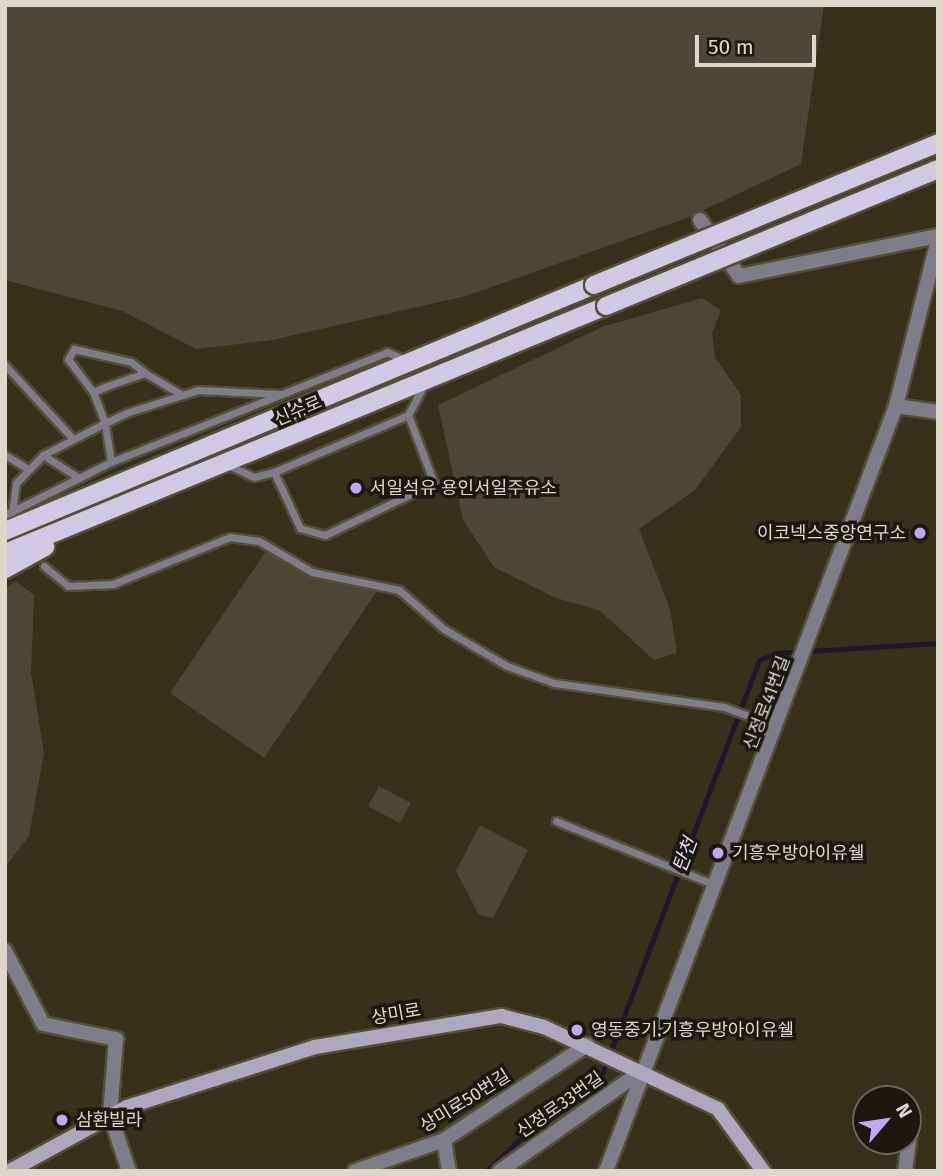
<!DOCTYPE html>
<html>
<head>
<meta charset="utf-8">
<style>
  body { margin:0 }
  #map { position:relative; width:943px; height:1176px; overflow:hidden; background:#37311b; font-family:"Fira Sans","Noto Sans KR",sans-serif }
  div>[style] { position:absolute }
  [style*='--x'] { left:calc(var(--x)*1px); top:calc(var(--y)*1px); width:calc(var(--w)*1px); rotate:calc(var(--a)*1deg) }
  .green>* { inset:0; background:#4c4737; transform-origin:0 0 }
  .stream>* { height:5px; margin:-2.5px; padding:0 2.5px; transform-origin:2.5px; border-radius:2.5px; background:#1f172f }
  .roads { filter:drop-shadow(2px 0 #554f3a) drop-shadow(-2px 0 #554f3a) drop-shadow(0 2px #554f3a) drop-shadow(0 -2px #554f3a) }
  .lane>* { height:7px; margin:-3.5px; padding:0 3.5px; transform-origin:3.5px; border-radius:3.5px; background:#807d8a }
  .street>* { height:14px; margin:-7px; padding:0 7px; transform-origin:7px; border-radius:7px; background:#807d8a }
  .secondary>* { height:14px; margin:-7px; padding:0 7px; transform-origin:7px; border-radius:7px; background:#ada8bd }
  .primary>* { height:18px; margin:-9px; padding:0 9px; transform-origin:9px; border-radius:9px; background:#d0c9e4 }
  .bridges { filter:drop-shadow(2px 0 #554f3a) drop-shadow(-2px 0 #554f3a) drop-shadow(0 2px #554f3a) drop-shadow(0 -2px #554f3a) }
  .primary-bridge>* { height:18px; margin:-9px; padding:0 9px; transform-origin:9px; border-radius:9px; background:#d0c9e4 }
  .dots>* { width:19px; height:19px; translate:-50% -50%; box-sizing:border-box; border:4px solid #1b190f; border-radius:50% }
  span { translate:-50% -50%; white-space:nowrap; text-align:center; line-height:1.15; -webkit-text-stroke:7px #1b190f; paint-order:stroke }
  .street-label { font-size:18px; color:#dbd8ca }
  .poi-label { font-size:18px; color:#dbd8ca }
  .left { translate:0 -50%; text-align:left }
  .right { translate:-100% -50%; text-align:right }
  .water-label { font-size:19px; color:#e6deff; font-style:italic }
  .frame { position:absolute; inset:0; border:7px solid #dbd8ca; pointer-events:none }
  .north { position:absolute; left:852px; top:1085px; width:70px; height:70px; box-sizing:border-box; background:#1b190f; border:2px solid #68655a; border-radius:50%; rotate:61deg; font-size:19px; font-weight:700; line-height:28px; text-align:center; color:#dbd8ca }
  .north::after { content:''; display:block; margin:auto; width:24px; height:32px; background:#bfa9f4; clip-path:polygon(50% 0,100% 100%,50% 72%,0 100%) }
  .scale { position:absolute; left:695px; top:35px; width:121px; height:32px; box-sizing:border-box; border:4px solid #dbd8ca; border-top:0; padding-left:9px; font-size:21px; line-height:24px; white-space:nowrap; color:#dbd8ca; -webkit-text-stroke:5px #1b190f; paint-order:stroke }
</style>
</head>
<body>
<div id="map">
  <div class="green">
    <i style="clip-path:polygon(5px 5px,824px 5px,801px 164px,687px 218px,466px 296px,272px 340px,196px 349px,122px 311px,5px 280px)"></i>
    <i style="clip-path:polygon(702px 298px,721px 310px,712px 333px,715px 357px,741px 395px,741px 427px,695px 490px,639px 529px,670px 609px,677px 653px,654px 660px,599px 610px,556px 598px,494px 567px,463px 520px,438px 405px,602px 327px)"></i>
    <i style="clip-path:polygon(268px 548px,312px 572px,381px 585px,264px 758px,170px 693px)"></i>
    <i style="clip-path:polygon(15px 581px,34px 595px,31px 672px,44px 753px,29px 836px,5px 867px,5px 589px)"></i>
    <i style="left:379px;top:786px;width:36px;height:23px;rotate:28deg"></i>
    <i style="clip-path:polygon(480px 825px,528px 850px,493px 918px,479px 915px,456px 871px)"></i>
  </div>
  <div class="stream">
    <i style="--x:486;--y:1171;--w:60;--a:-43"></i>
    <i style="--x:530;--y:1130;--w:80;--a:-32.7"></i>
    <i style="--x:597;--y:1087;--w:457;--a:-69.2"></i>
    <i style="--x:759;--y:660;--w:18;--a:-22"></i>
    <i style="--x:776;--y:653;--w:162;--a:-3.5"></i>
  </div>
  <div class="roads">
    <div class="lane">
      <i style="--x:5;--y:365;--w:100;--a:47.4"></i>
      <i style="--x:93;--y:392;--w:41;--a:-127.1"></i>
      <i style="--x:68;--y:359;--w:12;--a:-59"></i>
      <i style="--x:74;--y:349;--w:58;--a:12.8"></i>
      <i style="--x:131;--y:362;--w:18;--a:38"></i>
      <i style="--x:5;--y:455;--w:26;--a:31"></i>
      <i style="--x:43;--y:455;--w:70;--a:-27.3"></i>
      <i style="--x:105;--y:423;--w:33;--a:-111"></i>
      <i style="--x:93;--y:392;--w:15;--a:-23"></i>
      <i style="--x:107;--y:386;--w:40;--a:-18.9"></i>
      <i style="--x:145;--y:373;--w:43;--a:30.7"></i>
      <i style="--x:111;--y:462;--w:39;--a:-99"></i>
      <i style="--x:105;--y:423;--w:23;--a:-25"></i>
      <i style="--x:126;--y:413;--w:76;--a:-17.7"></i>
      <i style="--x:198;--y:390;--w:83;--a:2.8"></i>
      <i style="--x:226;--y:464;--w:31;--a:25"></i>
      <i style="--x:254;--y:477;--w:21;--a:-14"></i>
      <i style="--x:274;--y:472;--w:146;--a:-23"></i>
      <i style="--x:408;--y:415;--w:36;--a:-62"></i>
      <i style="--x:274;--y:472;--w:62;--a:65.1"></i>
      <i style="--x:300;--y:528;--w:26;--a:16"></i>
      <i style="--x:325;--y:535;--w:121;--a:-25.5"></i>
      <i style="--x:434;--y:483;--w:73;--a:-110.9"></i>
      <i style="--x:12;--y:512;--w:29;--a:-82"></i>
      <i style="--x:16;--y:483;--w:39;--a:-46"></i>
      <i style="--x:43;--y:455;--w:43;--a:32.6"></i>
      <i style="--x:5;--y:515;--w:119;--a:-26.6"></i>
      <i style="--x:111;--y:462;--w:297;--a:-21.7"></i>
      <i style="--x:387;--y:352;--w:21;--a:23"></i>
      <i style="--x:44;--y:566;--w:31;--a:40"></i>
      <i style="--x:68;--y:586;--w:45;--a:-2.5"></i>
      <i style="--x:113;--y:584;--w:126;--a:-21.9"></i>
      <i style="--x:230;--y:537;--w:29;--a:8"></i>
      <i style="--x:259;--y:541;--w:61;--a:30.3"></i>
      <i style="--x:312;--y:572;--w:89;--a:11.7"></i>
      <i style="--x:399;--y:590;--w:60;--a:40.9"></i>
      <i style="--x:444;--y:629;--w:73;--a:30.4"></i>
      <i style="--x:507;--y:666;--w:50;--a:19.9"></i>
      <i style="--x:554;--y:683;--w:172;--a:8"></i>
      <i style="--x:724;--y:707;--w:55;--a:20.1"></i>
      <i style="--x:556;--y:821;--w:171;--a:21.9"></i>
    </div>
    <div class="street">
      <i style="--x:700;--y:220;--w:68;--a:55.1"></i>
      <i style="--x:739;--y:276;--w:203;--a:-11.4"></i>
      <i style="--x:896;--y:406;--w:42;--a:8.1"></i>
      <i style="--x:5;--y:951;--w:82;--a:62.5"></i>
      <i style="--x:43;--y:1024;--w:75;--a:11.6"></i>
      <i style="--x:116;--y:1039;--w:76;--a:94.5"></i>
      <i style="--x:110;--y:1115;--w:59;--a:71.3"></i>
      <i style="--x:444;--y:1140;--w:31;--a:81"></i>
      <i style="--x:355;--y:1171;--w:94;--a:-19.2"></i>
      <i style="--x:444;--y:1140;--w:172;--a:-33.6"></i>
      <i style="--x:500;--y:1171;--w:174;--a:-35.2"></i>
      <i style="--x:606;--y:1171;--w:818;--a:-69.24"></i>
      <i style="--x:896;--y:406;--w:171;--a:-75.8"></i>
      <i style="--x:905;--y:1171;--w:46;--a:-82.6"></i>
    </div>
    <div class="secondary">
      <i style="--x:10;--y:1171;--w:133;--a:-28.7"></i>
      <i style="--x:127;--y:1107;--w:197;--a:-17.7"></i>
      <i style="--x:315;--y:1047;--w:189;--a:-9.5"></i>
      <i style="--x:501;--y:1016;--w:44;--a:14.3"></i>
      <i style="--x:544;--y:1027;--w:192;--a:25.2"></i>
      <i style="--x:718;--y:1109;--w:77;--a:54"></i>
    </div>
    <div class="primary">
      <i style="--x:5;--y:531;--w:638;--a:-22.67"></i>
      <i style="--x:5;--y:553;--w:650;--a:-22.34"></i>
      <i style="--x:5;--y:569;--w:46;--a:-28.8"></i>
    </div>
  </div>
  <div class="bridges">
    <div class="primary-bridge">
      <i style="--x:594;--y:285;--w:372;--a:-22.4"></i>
      <i style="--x:606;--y:306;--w:359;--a:-22.4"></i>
    </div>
  </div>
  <div class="dots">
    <i style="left:356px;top:488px;background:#bfa9f4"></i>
    <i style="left:920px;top:533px;background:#bfa9f4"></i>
    <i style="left:718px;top:853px;background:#bfa9f4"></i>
    <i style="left:577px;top:1030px;background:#bfa9f4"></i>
    <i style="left:62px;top:1120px;background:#bfa9f4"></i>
  </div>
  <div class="street-label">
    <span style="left:298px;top:411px;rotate:-23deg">신수로</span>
    <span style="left:767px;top:703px;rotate:-69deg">신정로41번길</span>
    <span style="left:396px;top:1014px;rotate:-10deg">상미로</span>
    <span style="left:465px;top:1101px;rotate:-32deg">상미로50번길</span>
    <span style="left:560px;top:1105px;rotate:-35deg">신정로33번길</span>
  </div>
  <div class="poi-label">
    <span class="left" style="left:370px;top:488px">서일석유 용인서일주유소</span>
    <span class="right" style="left:906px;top:533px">이코넥스중앙연구소</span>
    <span class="left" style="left:732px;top:853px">기흥우방아이유쉘</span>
    <span class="left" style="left:591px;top:1030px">영동중기.기흥우방아이유쉘</span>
    <span class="left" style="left:76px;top:1120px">삼환빌라</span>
  </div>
  <div class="water-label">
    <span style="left:685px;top:855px;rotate:-69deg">탄천</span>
  </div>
  <div class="frame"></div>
  <div class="north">N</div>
  <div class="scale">50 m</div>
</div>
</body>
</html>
